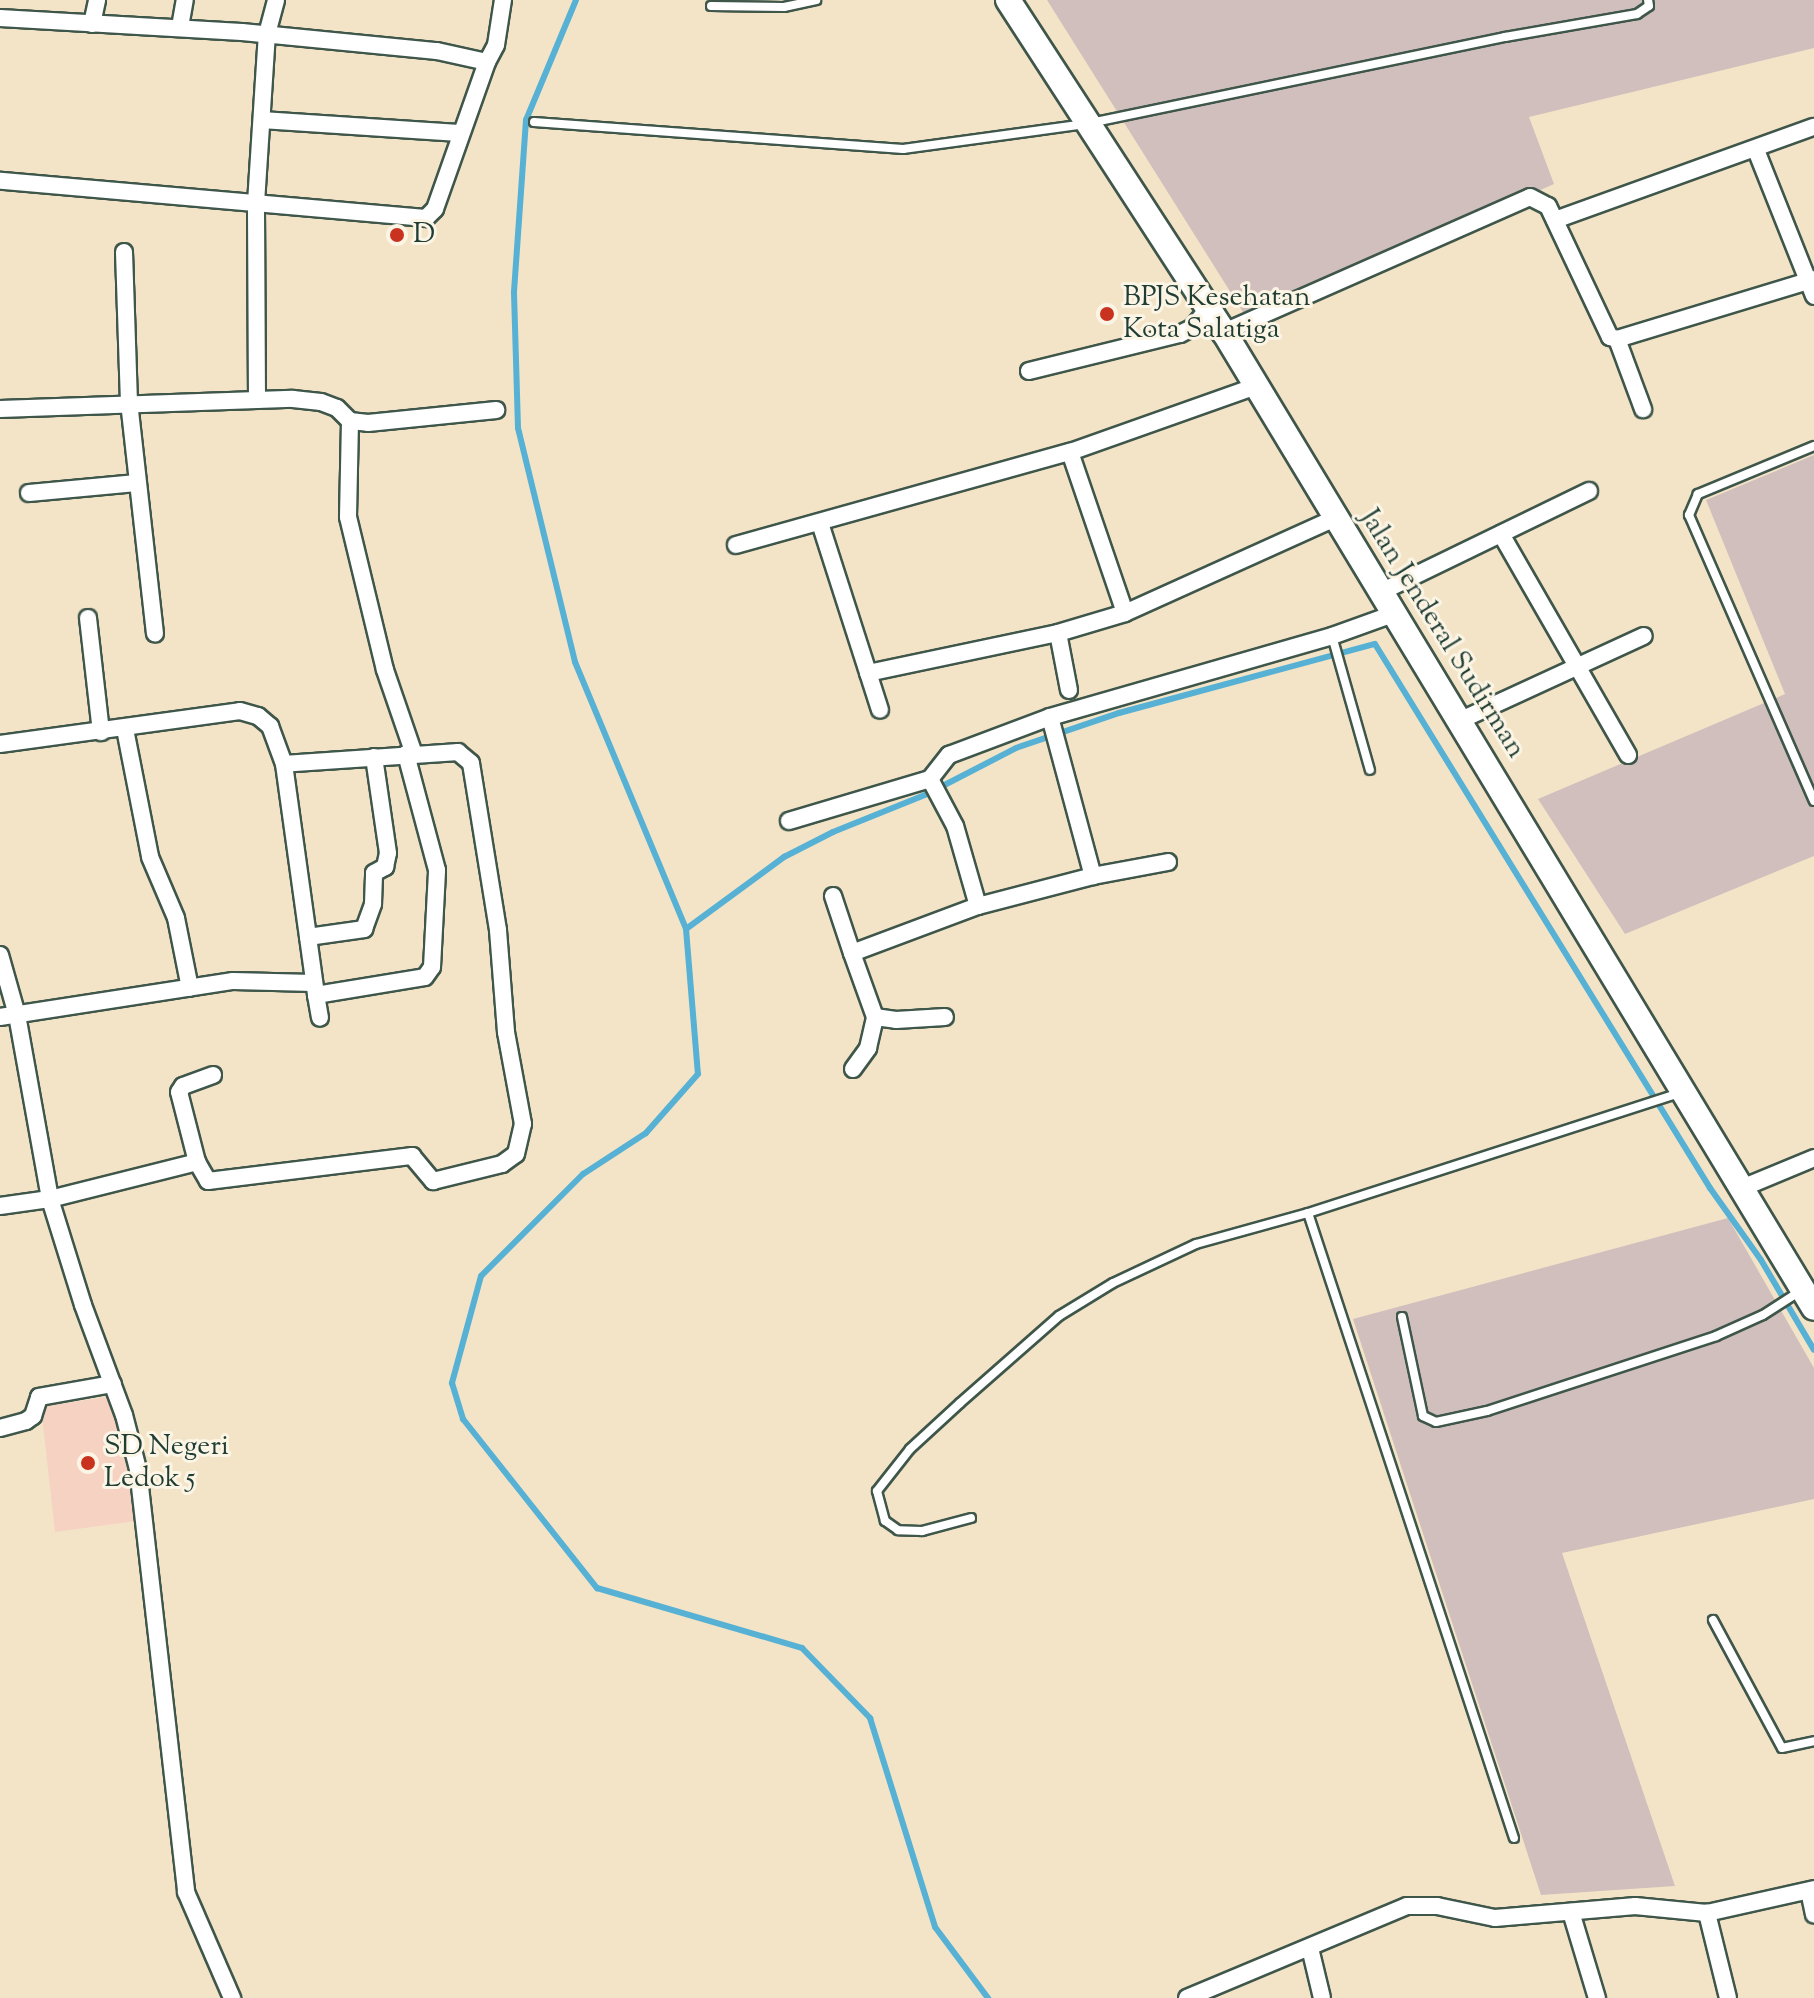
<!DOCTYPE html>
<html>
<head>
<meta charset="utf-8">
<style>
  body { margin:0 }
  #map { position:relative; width:1814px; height:1998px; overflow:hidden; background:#f3e4c8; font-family:"Sorts Mill Goudy",serif }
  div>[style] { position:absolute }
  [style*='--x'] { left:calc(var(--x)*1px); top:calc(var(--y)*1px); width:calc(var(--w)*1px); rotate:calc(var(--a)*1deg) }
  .built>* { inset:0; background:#f5d2c2 }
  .industrial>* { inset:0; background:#d1bfbd }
  .stream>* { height:6px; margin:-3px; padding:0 3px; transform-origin:3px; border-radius:3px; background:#56b1d4 }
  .roads { filter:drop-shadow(2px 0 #3f564a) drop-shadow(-2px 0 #3f564a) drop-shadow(0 2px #3f564a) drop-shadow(0 -2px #3f564a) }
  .lane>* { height:8px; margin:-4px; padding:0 4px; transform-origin:4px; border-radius:4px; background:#fff }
  .street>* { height:16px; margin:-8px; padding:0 8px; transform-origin:8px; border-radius:8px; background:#fff }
  .primary>* { height:24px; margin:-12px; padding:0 12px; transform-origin:12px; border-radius:12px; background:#fff }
  .dots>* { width:22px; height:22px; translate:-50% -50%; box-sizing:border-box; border:4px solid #fcf5e5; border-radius:50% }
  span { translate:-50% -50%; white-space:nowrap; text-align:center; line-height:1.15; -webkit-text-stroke:6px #fcf5e5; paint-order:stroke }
  .poi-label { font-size:28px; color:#1f3d34 }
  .left { translate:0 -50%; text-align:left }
  .street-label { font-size:28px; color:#1f3d34 }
</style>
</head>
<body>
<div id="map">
  <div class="built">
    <i style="clip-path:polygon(113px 1396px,143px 1520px,55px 1532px,41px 1407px)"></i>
  </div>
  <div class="industrial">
    <i style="clip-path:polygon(1047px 0,1814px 0,1814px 48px,1529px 117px,1554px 184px,1248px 320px)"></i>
    <i style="clip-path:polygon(1814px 455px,1814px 856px,1625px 934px,1538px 799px,1785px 694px,1706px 500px)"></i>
    <i style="clip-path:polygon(1728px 1218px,1814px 1368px,1814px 1499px,1562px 1553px,1675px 1886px,1541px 1895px,1353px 1319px)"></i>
  </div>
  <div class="stream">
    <i style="--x:576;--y:0;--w:130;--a:112.6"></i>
    <i style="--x:526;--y:120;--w:173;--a:94"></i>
    <i style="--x:514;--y:293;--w:135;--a:88.3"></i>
    <i style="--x:518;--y:428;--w:241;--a:76.3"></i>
    <i style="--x:575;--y:662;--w:289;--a:67.4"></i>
    <i style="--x:686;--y:929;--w:145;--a:85.3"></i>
    <i style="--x:698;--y:1074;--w:79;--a:131.4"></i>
    <i style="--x:646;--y:1133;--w:75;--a:146.9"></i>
    <i style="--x:583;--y:1174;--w:144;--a:135"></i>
    <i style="--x:481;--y:1276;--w:111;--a:105.2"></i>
    <i style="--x:452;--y:1383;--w:38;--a:73"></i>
    <i style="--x:463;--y:1419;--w:216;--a:51.6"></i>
    <i style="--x:597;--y:1588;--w:214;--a:16.3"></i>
    <i style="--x:802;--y:1648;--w:98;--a:45.8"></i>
    <i style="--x:870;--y:1718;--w:219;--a:72.7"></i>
    <i style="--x:935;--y:1927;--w:89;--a:53.3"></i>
    <i style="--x:686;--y:929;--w:122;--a:-36.3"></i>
    <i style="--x:784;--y:857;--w:55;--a:-27"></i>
    <i style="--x:833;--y:832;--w:101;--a:-22"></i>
    <i style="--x:927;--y:794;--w:100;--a:-27.3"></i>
    <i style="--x:1016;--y:748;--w:109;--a:-18.8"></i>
    <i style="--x:1119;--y:713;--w:265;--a:-15.1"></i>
    <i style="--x:1375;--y:644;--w:639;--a:58.37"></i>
    <i style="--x:1710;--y:1188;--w:88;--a:54.7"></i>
    <i style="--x:1761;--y:1260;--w:104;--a:59.5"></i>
  </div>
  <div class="roads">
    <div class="lane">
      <i style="--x:711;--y:6;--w:73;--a:0.8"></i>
      <i style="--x:784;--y:7;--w:33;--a:-12"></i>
      <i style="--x:534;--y:122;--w:370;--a:4.2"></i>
      <i style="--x:903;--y:149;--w:184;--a:-7.8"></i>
      <i style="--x:1085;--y:124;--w:429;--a:-11.7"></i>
      <i style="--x:1505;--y:37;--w:134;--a:-9.9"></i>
      <i style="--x:1637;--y:14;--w:14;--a:-34"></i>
      <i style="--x:1649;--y:6;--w:6;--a:-99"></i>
      <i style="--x:1814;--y:446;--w:126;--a:157.5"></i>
      <i style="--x:1698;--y:494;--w:23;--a:113"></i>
      <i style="--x:1689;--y:515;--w:312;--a:66.4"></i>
      <i style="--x:1332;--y:636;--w:139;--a:74.2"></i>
      <i style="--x:1308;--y:1213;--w:658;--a:71.76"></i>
      <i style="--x:1402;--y:1317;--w:101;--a:78"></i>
      <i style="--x:1423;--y:1416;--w:14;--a:25"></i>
      <i style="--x:1436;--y:1422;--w:52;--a:-12.2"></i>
      <i style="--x:1487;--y:1411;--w:241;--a:-18.1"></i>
      <i style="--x:1716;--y:1336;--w:51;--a:-24.1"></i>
      <i style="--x:1763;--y:1315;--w:46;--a:-32.7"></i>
      <i style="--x:971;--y:1518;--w:51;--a:165.1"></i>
      <i style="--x:922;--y:1531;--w:24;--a:-178"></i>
      <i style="--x:898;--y:1530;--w:16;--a:-145"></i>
      <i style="--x:885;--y:1521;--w:31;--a:-105"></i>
      <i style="--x:877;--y:1491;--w:53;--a:-51.8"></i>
      <i style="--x:910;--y:1449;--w:68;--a:-42.6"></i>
      <i style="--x:960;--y:1403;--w:132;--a:-41.3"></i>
      <i style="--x:1059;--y:1316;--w:63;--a:-31.4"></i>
      <i style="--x:1113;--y:1283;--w:92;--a:-25.2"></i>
      <i style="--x:1196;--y:1244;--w:116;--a:-15.5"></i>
      <i style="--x:1308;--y:1213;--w:393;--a:-17.9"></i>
      <i style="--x:1713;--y:1620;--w:145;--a:61.7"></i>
      <i style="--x:1782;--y:1748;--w:33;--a:-12"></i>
    </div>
    <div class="street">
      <i style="--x:0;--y:18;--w:242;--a:3.3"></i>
      <i style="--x:242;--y:32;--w:196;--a:5.6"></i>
      <i style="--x:437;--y:51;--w:51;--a:12.4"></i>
      <i style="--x:487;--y:62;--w:156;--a:109.5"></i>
      <i style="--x:435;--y:209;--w:13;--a:135"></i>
      <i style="--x:426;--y:218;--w:428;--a:-175"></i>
      <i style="--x:92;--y:24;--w:25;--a:-78"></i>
      <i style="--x:180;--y:27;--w:27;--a:-80"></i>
      <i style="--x:487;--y:62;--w:19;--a:-62"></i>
      <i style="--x:496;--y:45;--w:46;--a:-81.2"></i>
      <i style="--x:262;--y:120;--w:197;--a:3.8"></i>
      <i style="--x:1756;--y:150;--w:157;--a:68.3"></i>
      <i style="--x:1555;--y:220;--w:275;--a:-19.8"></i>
      <i style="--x:124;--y:252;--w:150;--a:88.1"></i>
      <i style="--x:129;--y:402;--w:233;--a:83.6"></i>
      <i style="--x:1224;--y:332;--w:334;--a:-23.8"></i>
      <i style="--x:1530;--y:197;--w:20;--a:27"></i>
      <i style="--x:1548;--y:206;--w:145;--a:64.7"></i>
      <i style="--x:1610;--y:337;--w:7;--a:16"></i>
      <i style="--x:1617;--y:339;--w:206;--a:-16.9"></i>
      <i style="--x:1617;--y:339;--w:75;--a:69.6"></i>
      <i style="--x:1029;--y:371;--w:155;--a:-13.8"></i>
      <i style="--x:1180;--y:334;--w:13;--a:-27"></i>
      <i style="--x:1192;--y:328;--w:25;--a:-50"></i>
      <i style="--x:257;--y:400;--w:197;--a:-90.3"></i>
      <i style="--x:256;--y:203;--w:169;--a:-86.3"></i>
      <i style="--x:267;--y:34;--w:35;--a:-75"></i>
      <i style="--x:0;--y:409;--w:293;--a:-2"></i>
      <i style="--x:293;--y:399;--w:28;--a:6"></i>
      <i style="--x:321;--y:402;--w:17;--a:21"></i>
      <i style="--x:337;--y:408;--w:18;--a:45"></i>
      <i style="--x:350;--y:421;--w:18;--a:6"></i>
      <i style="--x:368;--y:423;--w:129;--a:-5.8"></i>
      <i style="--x:350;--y:421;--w:96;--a:91.2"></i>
      <i style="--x:348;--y:517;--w:157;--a:76.4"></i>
      <i style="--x:385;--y:670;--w:89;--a:71"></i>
      <i style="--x:1070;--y:452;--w:170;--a:71.1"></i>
      <i style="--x:29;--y:493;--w:108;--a:-5.3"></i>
      <i style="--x:820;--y:523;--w:196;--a:72.2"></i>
      <i style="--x:1501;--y:534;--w:255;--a:60.1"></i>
      <i style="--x:736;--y:545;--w:347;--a:-15.6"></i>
      <i style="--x:1070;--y:452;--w:195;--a:-19.5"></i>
      <i style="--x:1383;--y:591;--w:229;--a:-25.9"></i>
      <i style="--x:88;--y:618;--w:115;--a:83.5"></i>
      <i style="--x:1058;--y:633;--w:58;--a:79.1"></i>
      <i style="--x:868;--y:673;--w:194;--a:-11.9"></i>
      <i style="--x:1058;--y:633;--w:70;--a:-16.6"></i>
      <i style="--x:1125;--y:613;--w:230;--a:-24.3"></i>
      <i style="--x:1050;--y:717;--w:165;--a:74.9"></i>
      <i style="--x:1461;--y:720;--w:201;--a:-24.7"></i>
      <i style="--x:125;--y:729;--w:130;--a:78.9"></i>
      <i style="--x:150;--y:857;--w:66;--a:66.9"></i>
      <i style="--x:176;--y:918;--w:71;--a:78.7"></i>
      <i style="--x:0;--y:744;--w:242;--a:-7.8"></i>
      <i style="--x:240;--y:711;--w:19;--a:16"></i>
      <i style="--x:258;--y:716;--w:16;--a:40"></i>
      <i style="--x:270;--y:726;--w:40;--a:69.8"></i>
      <i style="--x:284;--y:764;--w:233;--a:82.1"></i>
      <i style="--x:316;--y:995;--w:110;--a:-9.4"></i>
      <i style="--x:425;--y:977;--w:12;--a:-55"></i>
      <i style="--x:432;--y:967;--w:97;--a:-87"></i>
      <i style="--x:437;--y:870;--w:120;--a:-105"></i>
      <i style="--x:789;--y:821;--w:147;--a:-16.6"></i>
      <i style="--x:1168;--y:862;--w:76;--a:169.4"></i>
      <i style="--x:1093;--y:876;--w:119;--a:165.4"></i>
      <i style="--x:978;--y:906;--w:83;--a:-106"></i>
      <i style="--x:955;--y:826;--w:53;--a:-118"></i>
      <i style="--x:930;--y:779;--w:31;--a:-52"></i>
      <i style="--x:949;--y:755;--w:108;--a:-20.6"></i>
      <i style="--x:1050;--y:717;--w:293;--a:-16"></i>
      <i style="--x:1332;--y:636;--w:68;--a:-19.8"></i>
      <i style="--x:833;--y:896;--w:60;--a:71.6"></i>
      <i style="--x:308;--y:937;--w:57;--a:-8.1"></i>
      <i style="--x:364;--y:929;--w:27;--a:-70"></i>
      <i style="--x:373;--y:904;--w:31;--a:-88"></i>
      <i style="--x:374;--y:873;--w:13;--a:-29"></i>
      <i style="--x:385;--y:867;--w:14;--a:-78"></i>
      <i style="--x:388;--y:853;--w:97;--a:-98.3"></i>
      <i style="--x:0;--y:955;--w:62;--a:74.2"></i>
      <i style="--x:17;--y:1015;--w:187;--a:79.8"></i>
      <i style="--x:50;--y:1199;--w:111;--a:72.7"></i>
      <i style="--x:83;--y:1305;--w:117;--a:69.6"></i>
      <i style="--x:124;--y:1415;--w:56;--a:75.5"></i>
      <i style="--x:138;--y:1469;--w:426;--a:83.5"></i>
      <i style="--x:186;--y:1892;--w:116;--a:66.5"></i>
      <i style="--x:316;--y:995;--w:23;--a:80"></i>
      <i style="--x:0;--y:1017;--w:236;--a:-8.8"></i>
      <i style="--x:233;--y:981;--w:81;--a:1.4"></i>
      <i style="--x:875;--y:1017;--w:21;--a:8"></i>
      <i style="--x:896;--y:1020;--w:49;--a:-3.5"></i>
      <i style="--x:853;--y:1069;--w:26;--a:-54"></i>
      <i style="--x:868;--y:1048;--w:32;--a:-77"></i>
      <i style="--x:875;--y:1017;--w:68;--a:-109.8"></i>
      <i style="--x:852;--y:953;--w:134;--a:-20.5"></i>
      <i style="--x:197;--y:1162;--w:72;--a:-104.4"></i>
      <i style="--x:179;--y:1092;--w:7;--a:-56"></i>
      <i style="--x:183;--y:1086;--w:32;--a:-20"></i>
      <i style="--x:1742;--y:1188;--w:78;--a:-22.6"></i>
      <i style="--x:0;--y:1206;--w:50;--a:-8"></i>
      <i style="--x:50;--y:1199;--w:152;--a:-14.1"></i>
      <i style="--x:197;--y:1162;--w:22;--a:60"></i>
      <i style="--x:208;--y:1181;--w:206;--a:-7"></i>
      <i style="--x:412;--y:1156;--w:33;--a:50"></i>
      <i style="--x:433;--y:1181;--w:71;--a:-13.8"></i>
      <i style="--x:502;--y:1164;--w:17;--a:-36"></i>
      <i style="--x:516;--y:1154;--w:31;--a:-77"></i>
      <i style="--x:523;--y:1124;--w:94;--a:-100.5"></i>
      <i style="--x:506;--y:1032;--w:102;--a:-94.5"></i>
      <i style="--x:498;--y:930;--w:169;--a:-99.2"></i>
      <i style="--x:471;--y:763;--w:17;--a:-140"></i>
      <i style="--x:458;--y:752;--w:174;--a:176.1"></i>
      <i style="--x:0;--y:1428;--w:27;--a:-15"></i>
      <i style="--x:26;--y:1421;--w:9;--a:-36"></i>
      <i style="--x:33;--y:1416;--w:20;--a:-72"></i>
      <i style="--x:39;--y:1397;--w:75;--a:-10"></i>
      <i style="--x:1809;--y:1891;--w:24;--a:78"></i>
      <i style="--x:1571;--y:1912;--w:90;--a:73.2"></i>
      <i style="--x:1310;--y:1948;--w:51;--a:76.5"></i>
      <i style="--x:1187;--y:1998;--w:238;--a:-22.7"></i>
      <i style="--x:1407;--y:1906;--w:30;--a:0"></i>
      <i style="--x:1437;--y:1906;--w:59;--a:11.7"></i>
      <i style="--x:1495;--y:1918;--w:141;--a:-4.9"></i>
      <i style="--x:1635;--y:1906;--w:72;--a:5.6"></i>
      <i style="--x:1728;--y:1998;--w:88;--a:-103.9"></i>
      <i style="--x:1707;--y:1913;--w:110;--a:-12.6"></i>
    </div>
    <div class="primary">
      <i style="--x:1008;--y:0;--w:396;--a:57"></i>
      <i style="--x:1224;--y:332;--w:1140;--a:58.85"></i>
    </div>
  </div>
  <div class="dots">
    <i style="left:397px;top:235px;background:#c8321e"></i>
    <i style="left:1107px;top:314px;background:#c8321e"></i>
    <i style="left:88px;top:1463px;background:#c8321e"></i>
  </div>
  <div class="poi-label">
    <span class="left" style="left:413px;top:235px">D</span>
    <span class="left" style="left:1123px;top:314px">BPJS Kesehatan<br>Kota Salatiga</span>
    <span class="left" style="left:104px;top:1463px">SD Negeri<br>Ledok 5</span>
  </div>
  <div class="street-label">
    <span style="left:1442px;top:634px;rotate:58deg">Jalan Jenderal Sudirman</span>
  </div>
</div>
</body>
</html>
